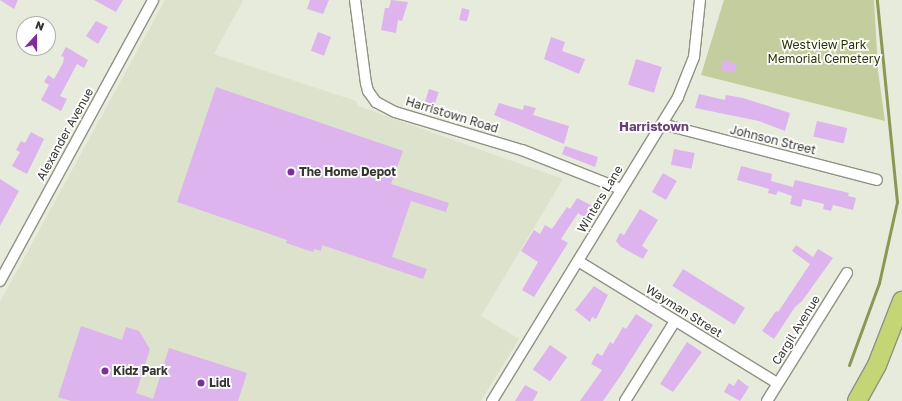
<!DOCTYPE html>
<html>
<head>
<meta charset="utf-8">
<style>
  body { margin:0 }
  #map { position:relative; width:902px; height:401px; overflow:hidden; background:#e7ebdc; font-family:"Golos Text",sans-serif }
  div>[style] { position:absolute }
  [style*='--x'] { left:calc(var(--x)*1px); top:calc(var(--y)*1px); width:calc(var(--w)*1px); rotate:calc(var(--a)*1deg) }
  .built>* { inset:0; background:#dce2cb }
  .green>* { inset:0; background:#c3cd9e }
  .stream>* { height:3px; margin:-1.5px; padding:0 1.5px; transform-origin:1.5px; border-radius:1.5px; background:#8b9855 }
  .building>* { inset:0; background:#ddb4ee; transform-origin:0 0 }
  .roads { filter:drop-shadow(1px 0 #8f9284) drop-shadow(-1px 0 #8f9284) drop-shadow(0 1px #8f9284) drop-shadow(0 -1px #8f9284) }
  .minor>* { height:10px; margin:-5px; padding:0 5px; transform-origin:5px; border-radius:5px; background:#fff }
  .motorway>* { height:18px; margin:-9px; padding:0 9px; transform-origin:9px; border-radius:9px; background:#c3d575 }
  .dots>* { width:11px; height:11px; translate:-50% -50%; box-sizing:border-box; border:2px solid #fff; border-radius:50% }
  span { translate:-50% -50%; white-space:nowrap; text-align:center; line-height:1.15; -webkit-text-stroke:3.5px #fff; paint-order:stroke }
  .park-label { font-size:12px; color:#2b3200 }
  .street-label { font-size:12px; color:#343630 }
  .poi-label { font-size:12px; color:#343630; font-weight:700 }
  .left { translate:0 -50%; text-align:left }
  .neighbourhood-label { font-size:13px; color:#684078; font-weight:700 }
  .north { position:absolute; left:16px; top:16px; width:40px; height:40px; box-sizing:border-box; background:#fff; border:1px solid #aeafac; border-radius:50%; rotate:21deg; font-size:11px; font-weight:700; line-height:16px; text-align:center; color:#343630 }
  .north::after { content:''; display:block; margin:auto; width:14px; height:18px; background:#7f2d9d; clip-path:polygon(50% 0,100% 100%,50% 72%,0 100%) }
</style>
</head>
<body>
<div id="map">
  <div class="built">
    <i style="clip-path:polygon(165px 0,243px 0,214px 54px,356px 101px,358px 106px,563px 179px,481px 316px,519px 339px,481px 401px,0 401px,0 302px)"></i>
  </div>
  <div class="green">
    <i style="clip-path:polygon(724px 0,874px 0,878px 71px,885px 121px,701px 75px)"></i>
  </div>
  <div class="stream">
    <i style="--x:849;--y:365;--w:87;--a:-69.9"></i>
    <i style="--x:879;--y:283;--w:83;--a:-77.5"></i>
    <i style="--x:897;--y:202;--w:203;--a:-95.7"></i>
  </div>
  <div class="building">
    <i style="clip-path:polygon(0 0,18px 0,14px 9px)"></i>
    <i style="clip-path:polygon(94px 0,123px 0,116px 12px)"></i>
    <i style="clip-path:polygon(310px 0,329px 0,323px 14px,307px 9px)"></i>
    <i style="clip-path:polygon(391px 0,408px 2px,402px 21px,398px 20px,396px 33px,381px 30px,385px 8px,389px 8px)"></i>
    <i style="left:462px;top:8px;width:8px;height:12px;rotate:14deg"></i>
    <i style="clip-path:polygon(96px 21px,108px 27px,98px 44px,86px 36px)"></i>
    <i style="left:318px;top:32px;width:14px;height:20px;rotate:21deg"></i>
    <i style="clip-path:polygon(551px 37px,565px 42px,562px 51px,585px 59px,579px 74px,544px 59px)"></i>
    <i style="clip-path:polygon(66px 47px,88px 60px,84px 68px,77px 64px,60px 96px,67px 99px,61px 111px,41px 100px,49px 85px,44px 82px,48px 75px,54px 79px,63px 63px,64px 57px,61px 56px)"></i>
    <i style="left:636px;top:59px;width:27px;height:27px;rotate:17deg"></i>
    <i style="clip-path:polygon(723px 60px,737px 64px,734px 73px,721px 70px)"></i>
    <i style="clip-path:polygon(216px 87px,403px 151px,391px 184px,449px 203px,446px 212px,411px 201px,392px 257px,427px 269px,423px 279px,322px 245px,321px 251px,314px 249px,313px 252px,286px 243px,287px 240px,177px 202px)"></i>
    <i style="left:429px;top:89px;width:10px;height:20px;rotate:17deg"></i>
    <i style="clip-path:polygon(699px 94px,725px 100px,726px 95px,743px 98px,790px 113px,785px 131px,759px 121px,695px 108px)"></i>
    <i style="clip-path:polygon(499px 103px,523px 110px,524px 105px,536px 108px,533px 115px,569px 126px,564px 144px,494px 115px)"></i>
    <i style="left:817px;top:121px;width:31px;height:16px;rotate:13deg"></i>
    <i style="clip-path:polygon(31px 132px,44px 139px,27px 174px,12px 166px,20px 152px,16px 150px,21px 141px,25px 143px)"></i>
    <i style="clip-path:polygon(565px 146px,598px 157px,595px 167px,562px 154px)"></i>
    <i style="left:674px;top:149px;width:21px;height:16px;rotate:11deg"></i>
    <i style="clip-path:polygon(741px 166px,772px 174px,771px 181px,793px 187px,795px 180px,849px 193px,848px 196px,856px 198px,853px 210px,833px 205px,831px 211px,823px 209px,824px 204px,803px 199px,801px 207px,790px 204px,792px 196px,778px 191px,776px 195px,768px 193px,769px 189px,737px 180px)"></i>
    <i style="left:663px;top:173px;width:16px;height:22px;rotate:30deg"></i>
    <i style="clip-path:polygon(0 179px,19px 191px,0 226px)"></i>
    <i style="clip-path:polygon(577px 198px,595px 207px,587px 219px,578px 213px,561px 239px,568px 243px,534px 297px,522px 290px,538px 262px,521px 251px,534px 230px,540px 234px,545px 225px,552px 229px,567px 207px,570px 209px)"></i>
    <i style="clip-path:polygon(640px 209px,658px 220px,642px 246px,648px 250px,643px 259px,621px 247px,616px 241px,620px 233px,624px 235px)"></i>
    <i style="clip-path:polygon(796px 245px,813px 257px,818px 249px,833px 258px,802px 301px,795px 307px,774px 339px,762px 331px,776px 311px,778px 312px,810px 264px,792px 251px)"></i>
    <i style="left:683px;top:269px;width:73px;height:20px;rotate:32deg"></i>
    <i style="clip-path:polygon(594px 286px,608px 295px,596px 319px,592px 317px,590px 322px,575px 310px)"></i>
    <i style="clip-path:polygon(636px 314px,653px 325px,621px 375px,603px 401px,580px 401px,602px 370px,591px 364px,597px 353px,602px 356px,610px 342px,613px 344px,623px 327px,626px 329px)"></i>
    <i style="clip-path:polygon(81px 326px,122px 340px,126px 327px,139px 331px,150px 349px,136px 393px,153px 399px,169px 348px,247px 373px,238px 401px,71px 401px,58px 397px)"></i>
    <i style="clip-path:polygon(687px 342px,702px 352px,673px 392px,660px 384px)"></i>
    <i style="left:550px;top:345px;width:21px;height:30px;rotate:35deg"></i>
    <i style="clip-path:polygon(738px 379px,749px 387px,740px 401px,724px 392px,729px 383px,734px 386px)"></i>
    <i style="clip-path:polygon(525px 385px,538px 392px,533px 401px,515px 401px)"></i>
  </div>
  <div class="roads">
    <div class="minor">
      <i style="--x:355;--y:0;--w:84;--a:82.5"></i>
      <i style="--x:366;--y:83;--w:8;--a:76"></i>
      <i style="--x:368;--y:91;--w:14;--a:54"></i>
      <i style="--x:376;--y:102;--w:21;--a:28"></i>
      <i style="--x:395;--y:112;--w:133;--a:16.7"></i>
      <i style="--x:522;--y:150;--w:106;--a:21.5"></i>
      <i style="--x:662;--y:124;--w:222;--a:14.6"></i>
      <i style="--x:578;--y:261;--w:233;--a:31.5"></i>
      <i style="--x:0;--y:281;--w:320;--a:-61.4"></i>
      <i style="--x:492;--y:401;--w:356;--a:-58.5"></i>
      <i style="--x:678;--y:97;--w:43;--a:-68.2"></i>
      <i style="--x:694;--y:57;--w:57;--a:-84"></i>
      <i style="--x:625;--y:401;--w:94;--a:-58"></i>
      <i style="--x:767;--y:401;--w:151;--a:-58"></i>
    </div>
    <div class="motorway">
      <i style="--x:857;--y:401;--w:41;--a:-60.9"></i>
      <i style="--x:877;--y:365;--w:69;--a:-68.7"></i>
    </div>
  </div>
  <div class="dots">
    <i style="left:291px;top:172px;background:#7f2d9d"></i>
    <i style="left:105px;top:371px;background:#7f2d9d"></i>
    <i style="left:201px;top:383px;background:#7f2d9d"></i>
  </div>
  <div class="park-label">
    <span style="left:824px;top:52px">Westview Park<br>Memorial Cemetery</span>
  </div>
  <div class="street-label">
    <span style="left:452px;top:115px;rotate:17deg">Harristown Road</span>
    <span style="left:65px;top:134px;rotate:-61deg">Alexander Avenue</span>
    <span style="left:773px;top:140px;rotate:14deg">Johnson Street</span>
    <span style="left:600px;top:199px;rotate:-59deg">Winters Lane</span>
    <span style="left:684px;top:311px;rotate:32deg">Wayman Street</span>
    <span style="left:796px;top:330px;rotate:-58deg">Cargil Avenue</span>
  </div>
  <div class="poi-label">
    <span class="left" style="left:299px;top:172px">The Home Depot</span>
    <span class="left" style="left:113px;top:371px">Kidz Park</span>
    <span class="left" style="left:209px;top:383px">Lidl</span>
  </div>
  <div class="neighbourhood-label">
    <span style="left:654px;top:126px">Harristown</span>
  </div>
  <div class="north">N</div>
</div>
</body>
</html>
